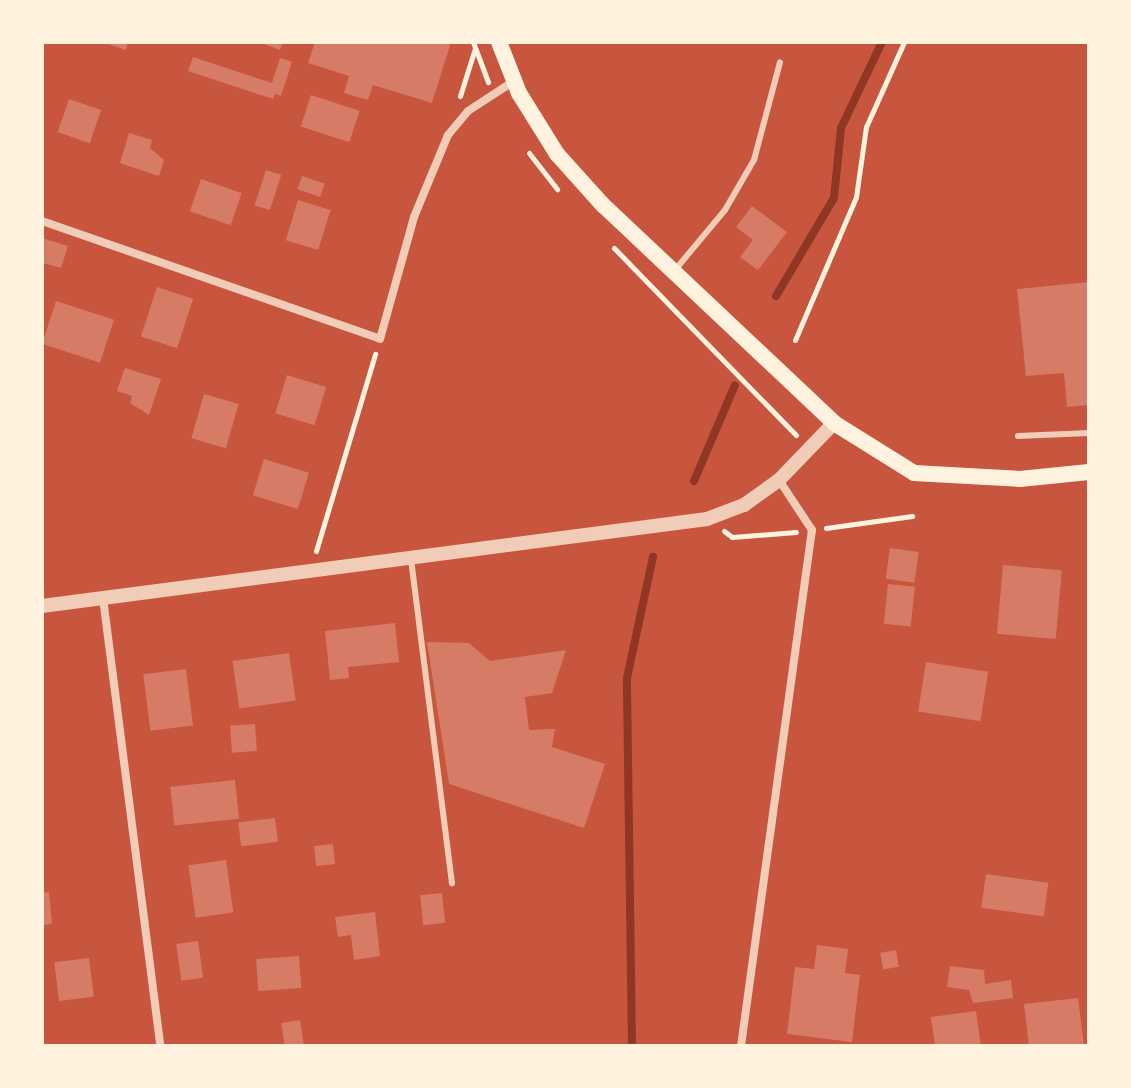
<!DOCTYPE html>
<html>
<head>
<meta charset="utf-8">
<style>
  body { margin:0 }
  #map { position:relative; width:1131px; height:1088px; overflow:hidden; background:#c8553d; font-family:Lato,sans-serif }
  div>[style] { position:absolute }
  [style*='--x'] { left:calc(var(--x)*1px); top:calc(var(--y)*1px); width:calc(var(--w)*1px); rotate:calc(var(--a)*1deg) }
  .stream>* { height:8px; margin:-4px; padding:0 4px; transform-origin:4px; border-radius:4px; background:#8f3625 }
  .building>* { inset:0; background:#d67c66; transform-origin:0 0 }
  .path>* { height:5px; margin:-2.5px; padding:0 2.5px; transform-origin:2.5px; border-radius:2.5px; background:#fff3e0 }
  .service>* { height:6px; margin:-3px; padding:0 3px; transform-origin:3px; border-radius:3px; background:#f1ccb7 }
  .minor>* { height:8px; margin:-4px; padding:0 4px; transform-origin:4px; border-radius:4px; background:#f1ccb7 }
  .tertiary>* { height:14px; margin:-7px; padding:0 7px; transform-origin:7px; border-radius:7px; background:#f1ccb7 }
  .secondary>* { height:16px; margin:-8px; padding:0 8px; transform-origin:8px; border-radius:8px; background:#fff3e0 }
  span { translate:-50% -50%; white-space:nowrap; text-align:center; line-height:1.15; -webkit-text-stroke:6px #fff3e0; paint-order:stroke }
  .frame { position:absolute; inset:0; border:44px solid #fff3e0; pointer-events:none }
</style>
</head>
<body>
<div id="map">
  <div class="stream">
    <i style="--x:776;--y:296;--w:114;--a:-59.4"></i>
    <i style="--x:834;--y:198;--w:70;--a:-84.3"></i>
    <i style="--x:841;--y:128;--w:95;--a:-64.5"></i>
    <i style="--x:694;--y:481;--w:104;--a:-66.9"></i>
    <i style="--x:632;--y:1046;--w:368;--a:-90.8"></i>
    <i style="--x:627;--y:678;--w:124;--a:-77.9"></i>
  </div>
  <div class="building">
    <i style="clip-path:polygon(102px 42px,128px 42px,126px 50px)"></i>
    <i style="clip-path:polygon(259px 42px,283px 42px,280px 50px)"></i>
    <i style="clip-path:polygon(315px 42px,451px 42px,432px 103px,373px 85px,368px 100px,344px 93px,349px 76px,308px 63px)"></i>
    <i style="clip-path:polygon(193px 57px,272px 83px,280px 58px,292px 62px,281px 96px,275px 94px,273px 99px,188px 71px)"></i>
    <i style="left:311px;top:95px;width:51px;height:33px;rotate:18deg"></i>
    <i style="left:69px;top:99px;width:34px;height:35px;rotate:19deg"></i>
    <i style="clip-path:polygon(129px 133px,152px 140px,150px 148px,164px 160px,159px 176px,120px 163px)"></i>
    <i style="left:266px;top:170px;width:16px;height:37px;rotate:18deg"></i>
    <i style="left:302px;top:176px;width:24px;height:14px;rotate:19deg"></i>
    <i style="left:201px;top:179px;width:43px;height:34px;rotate:19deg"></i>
    <i style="left:298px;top:200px;width:34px;height:42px;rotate:17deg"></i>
    <i style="clip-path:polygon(752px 206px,787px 232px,758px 270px,740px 257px,753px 240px,736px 227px)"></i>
    <i style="clip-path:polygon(42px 238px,68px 246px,61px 268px,42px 263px)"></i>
    <i style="clip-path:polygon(1089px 282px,1089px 405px,1067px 407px,1064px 373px,1026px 376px,1017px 289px)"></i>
    <i style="left:157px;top:287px;width:38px;height:52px;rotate:18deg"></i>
    <i style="left:56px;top:301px;width:61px;height:45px;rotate:18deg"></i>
    <i style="clip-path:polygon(125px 368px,161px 379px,149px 415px,130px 403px,132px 396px,117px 391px)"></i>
    <i style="left:287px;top:375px;width:41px;height:40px;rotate:17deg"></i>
    <i style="left:204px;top:394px;width:36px;height:46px;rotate:16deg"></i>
    <i style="left:264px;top:459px;width:47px;height:38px;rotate:17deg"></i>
    <i style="left:890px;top:548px;width:29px;height:31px;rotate:8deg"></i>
    <i style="left:1003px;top:565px;width:59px;height:69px;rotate:5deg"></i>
    <i style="left:888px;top:584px;width:27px;height:40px;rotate:6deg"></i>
    <i style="clip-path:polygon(395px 623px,399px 662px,348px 667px,349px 678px,330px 680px,325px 631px)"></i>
    <i style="clip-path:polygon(427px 642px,469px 643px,490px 661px,566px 650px,552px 693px,525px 697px,529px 730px,555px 729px,552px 747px,605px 764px,584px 828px,449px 784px)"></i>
    <i style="left:289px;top:653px;width:48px;height:57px;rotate:82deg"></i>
    <i style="left:926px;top:662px;width:63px;height:50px;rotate:9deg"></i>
    <i style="left:186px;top:669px;width:57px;height:43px;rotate:83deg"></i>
    <i style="left:255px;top:724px;width:27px;height:25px;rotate:86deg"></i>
    <i style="left:235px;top:780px;width:39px;height:65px;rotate:84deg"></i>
    <i style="left:275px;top:818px;width:24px;height:37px;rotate:83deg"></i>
    <i style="left:333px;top:844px;width:20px;height:19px;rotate:84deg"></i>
    <i style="left:226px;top:860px;width:53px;height:38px;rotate:82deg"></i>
    <i style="left:986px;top:874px;width:63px;height:34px;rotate:8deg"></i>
    <i style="clip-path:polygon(49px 892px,52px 924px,42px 925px,42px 893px)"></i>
    <i style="left:442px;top:893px;width:30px;height:22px;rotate:84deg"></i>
    <i style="clip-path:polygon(375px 912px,380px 956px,354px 960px,351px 935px,338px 937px,335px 917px)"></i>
    <i style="left:198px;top:941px;width:37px;height:22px;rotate:82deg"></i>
    <i style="clip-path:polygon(817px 945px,848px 949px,845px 973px,860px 975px,852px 1042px,787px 1034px,795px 967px,814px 969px)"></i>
    <i style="left:896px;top:950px;width:17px;height:16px;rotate:80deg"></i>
    <i style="left:299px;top:956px;width:32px;height:43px;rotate:86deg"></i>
    <i style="left:89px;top:958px;width:39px;height:35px;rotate:83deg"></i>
    <i style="clip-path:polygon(950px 966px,984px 970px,985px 984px,1011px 980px,1013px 998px,973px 1003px,969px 990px,947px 987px)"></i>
    <i style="clip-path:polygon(1078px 998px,1084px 1046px,1029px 1046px,1024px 1004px)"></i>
    <i style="clip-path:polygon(976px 1011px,981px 1046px,935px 1046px,931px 1017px)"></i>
    <i style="left:300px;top:1020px;width:26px;height:19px;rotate:81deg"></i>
  </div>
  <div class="path">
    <i style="--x:473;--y:42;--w:43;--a:69.4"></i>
    <i style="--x:460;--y:96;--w:50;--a:-72.6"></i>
    <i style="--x:529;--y:153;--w:46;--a:52.1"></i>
    <i style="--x:614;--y:248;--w:261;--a:45.8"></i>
    <i style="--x:795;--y:340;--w:155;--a:-66.9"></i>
    <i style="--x:856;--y:197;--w:71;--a:-81.9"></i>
    <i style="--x:866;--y:127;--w:93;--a:-65.9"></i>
    <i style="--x:826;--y:528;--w:87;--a:-7.9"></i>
    <i style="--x:724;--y:531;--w:10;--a:37"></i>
    <i style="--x:732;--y:537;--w:64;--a:-4.5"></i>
    <i style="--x:316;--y:551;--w:206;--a:-73.3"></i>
  </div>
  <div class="service">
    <i style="--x:675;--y:270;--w:78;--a:-50.2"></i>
    <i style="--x:725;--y:210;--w:58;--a:-59.9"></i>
    <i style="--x:754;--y:160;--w:101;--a:-75.1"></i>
    <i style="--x:1018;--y:436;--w:71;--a:-2.4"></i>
    <i style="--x:411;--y:559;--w:327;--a:82.8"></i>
  </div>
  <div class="minor">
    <i style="--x:42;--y:221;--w:358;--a:19.2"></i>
    <i style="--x:380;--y:339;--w:127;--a:-74.4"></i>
    <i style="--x:414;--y:217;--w:89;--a:-67.5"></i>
    <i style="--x:448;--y:135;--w:31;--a:-50"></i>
    <i style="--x:468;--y:111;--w:55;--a:-33.1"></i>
    <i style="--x:103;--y:598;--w:452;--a:82.7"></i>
    <i style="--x:741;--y:1046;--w:521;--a:-82.17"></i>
    <i style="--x:812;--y:530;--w:60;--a:-123.4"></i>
  </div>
  <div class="tertiary">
    <i style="--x:42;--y:606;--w:671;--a:-7.45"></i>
    <i style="--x:707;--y:519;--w:40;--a:-21"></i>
    <i style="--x:744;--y:505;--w:43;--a:-35.5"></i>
    <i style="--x:779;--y:480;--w:79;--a:-46"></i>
  </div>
  <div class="secondary">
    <i style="--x:499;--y:42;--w:55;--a:68.6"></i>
    <i style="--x:519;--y:93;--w:72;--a:58.1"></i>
    <i style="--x:557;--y:154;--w:69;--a:48"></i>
    <i style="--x:603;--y:205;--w:318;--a:43.3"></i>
    <i style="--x:834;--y:423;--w:94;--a:32"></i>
    <i style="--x:914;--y:473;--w:106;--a:3.2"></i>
    <i style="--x:1020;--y:479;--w:69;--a:-5.8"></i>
  </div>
  <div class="frame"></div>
</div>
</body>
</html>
